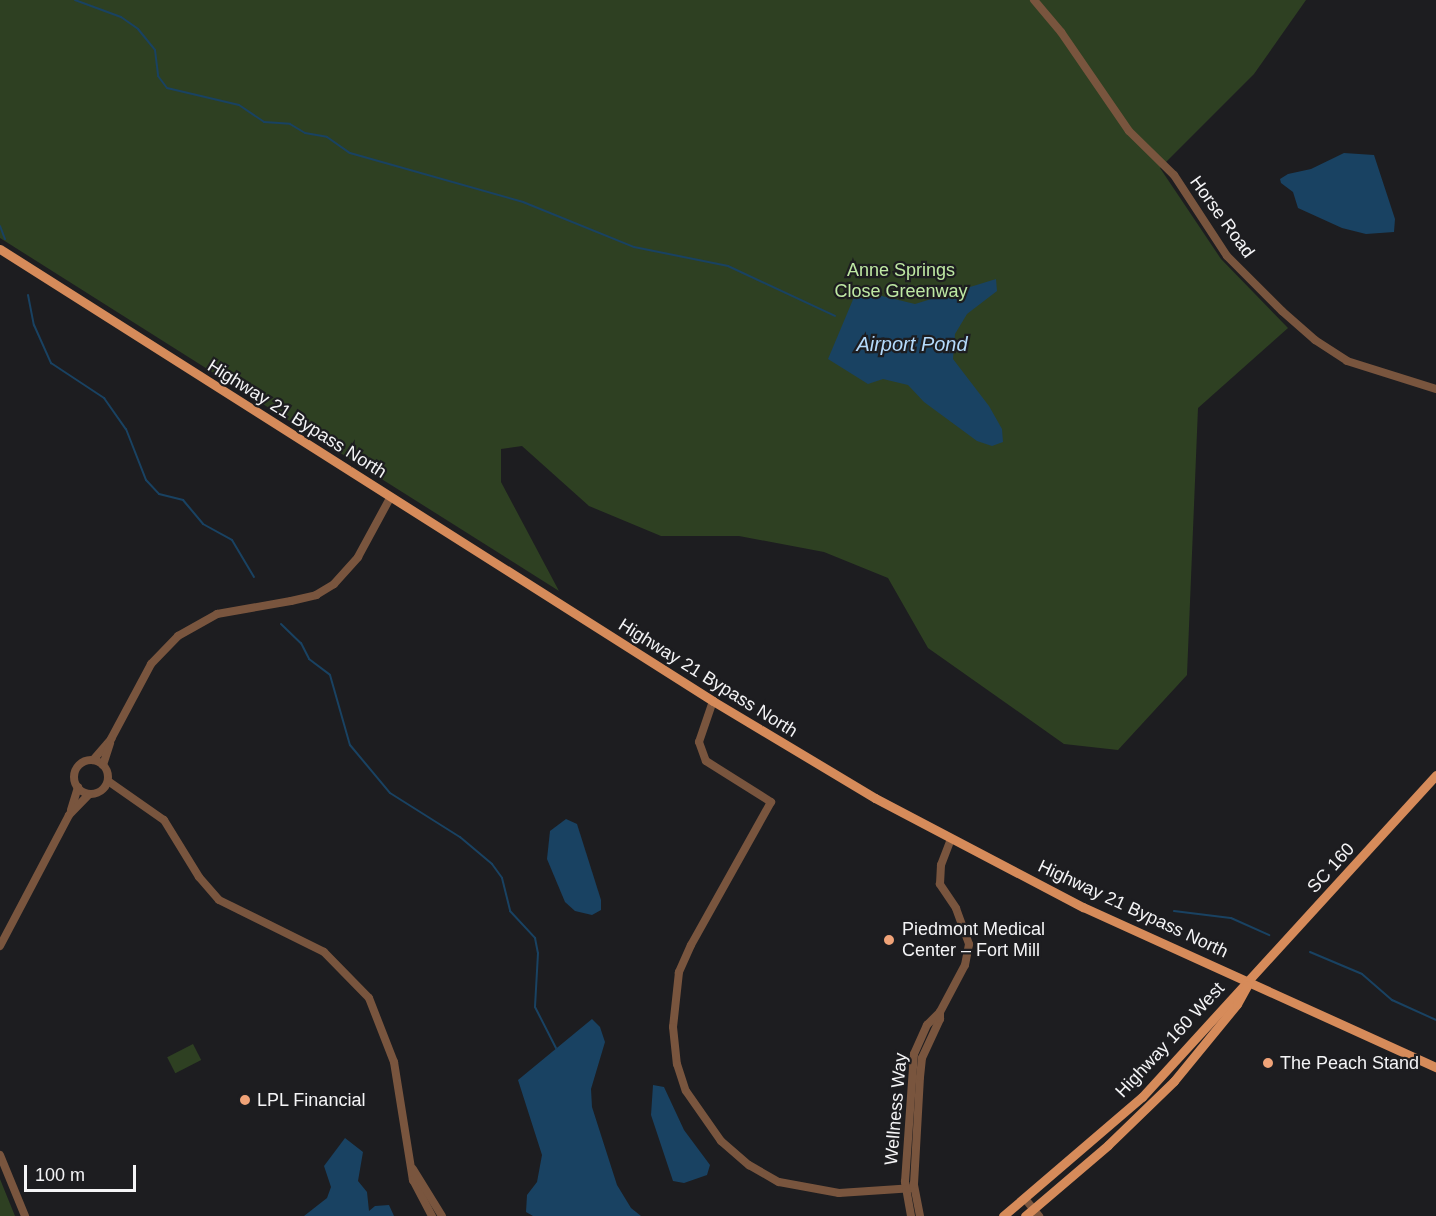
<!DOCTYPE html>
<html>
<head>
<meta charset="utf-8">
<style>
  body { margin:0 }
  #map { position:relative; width:1436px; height:1216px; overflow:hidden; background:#1d1d20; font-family:Helvetica,sans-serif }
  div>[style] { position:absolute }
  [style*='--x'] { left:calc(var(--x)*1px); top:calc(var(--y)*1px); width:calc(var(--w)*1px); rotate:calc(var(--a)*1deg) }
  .green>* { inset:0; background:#2e4022; transform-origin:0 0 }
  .water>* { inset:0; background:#194262 }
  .stream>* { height:2px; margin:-1px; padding:0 1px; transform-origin:1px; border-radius:1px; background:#194262 }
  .minor>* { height:8px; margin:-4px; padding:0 4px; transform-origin:4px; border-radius:4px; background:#79553e }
  .minor>.ring { margin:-4px; padding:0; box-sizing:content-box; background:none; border:8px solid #79553e; border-radius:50% }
  .major>* { height:9px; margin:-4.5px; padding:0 4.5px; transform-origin:4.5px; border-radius:4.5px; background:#d68b5a }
  .dots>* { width:16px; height:16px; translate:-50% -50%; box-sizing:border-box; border:3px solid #1d1d20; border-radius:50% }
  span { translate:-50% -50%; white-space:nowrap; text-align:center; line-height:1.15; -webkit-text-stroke:4.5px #1d1d20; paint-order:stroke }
  .street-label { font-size:18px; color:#f4f4f6 }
  .park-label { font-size:18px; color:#bfe9a4 }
  .poi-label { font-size:18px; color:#f4f4f6 }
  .left { translate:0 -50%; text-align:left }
  .water-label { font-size:20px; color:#b4dafb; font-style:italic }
  .scale { position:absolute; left:24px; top:1165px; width:112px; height:27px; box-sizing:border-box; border:3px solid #f4f4f6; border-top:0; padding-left:8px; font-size:18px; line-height:21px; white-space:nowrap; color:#f4f4f6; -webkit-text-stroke:4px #1d1d20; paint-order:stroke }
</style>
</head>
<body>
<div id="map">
  <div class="green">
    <i style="clip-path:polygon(0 0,1306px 0,1254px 74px,1160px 168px,1221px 259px,1288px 328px,1198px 408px,1187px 675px,1118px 750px,1064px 744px,928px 648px,888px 578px,824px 552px,739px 536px,661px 536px,589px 506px,522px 446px,501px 449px,501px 482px,559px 591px,0 238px)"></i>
    <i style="left:193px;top:1044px;width:18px;height:29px;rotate:63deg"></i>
    <i style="clip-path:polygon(0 1179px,4px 1189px,15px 1216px,0 1216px)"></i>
  </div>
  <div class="water">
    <i style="clip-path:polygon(1344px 153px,1374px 155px,1395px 219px,1394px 232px,1366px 234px,1342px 228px,1298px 208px,1293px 192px,1281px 183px,1280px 179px,1288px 174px,1311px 169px)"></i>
    <i style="clip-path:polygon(996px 279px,997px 291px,967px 314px,955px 334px,953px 359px,989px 406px,1002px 429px,1003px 442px,992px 446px,977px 441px,924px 402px,908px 385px,883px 379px,868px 384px,828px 359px,857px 290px,915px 304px)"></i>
    <i style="clip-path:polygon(566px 819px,577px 824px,601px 900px,601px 910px,592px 915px,575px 911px,565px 902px,547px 859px,550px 831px)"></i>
    <i style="clip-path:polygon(592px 1019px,600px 1027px,605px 1042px,591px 1089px,592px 1107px,617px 1185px,631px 1208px,641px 1216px,533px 1216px,526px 1212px,527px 1195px,537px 1182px,542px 1155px,518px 1080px)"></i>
    <i style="clip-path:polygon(653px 1085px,664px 1087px,684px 1130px,710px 1165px,707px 1175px,684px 1183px,673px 1181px,651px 1115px)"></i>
    <i style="clip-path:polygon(345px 1138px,363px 1152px,358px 1181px,367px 1192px,369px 1211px,375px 1206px,389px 1205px,394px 1216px,304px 1216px,327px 1198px,331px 1187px,324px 1166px)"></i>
  </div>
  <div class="stream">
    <i style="--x:75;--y:0;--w:49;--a:20.3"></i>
    <i style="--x:121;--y:17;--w:21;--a:35"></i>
    <i style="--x:138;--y:29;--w:27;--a:51"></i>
    <i style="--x:155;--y:50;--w:26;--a:83"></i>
    <i style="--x:158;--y:76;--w:15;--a:53"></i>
    <i style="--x:167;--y:88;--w:74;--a:13.3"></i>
    <i style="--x:239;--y:105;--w:30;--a:34"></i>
    <i style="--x:264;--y:122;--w:26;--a:4"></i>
    <i style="--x:290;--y:124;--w:17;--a:31"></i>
    <i style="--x:305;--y:133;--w:22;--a:10"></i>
    <i style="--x:327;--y:137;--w:28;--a:35"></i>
    <i style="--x:350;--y:153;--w:180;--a:15.8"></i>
    <i style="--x:523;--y:202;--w:120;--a:22.1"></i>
    <i style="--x:634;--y:247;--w:96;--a:11.4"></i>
    <i style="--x:728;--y:266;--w:118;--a:25"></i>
    <i style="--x:0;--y:226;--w:14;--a:69"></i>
    <i style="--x:28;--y:295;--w:31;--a:79"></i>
    <i style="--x:34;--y:325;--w:42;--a:65.9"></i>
    <i style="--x:51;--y:363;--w:64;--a:33.4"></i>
    <i style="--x:104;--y:398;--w:38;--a:55"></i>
    <i style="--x:126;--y:429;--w:55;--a:68.6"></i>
    <i style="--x:146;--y:480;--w:19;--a:47"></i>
    <i style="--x:159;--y:494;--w:25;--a:14"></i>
    <i style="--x:183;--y:500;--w:31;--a:50"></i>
    <i style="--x:203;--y:524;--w:33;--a:29"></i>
    <i style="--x:232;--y:540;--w:43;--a:59.3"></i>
    <i style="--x:281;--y:624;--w:28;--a:44"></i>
    <i style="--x:301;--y:643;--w:18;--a:63"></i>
    <i style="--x:309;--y:659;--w:26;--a:37"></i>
    <i style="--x:330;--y:675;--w:73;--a:74.1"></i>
    <i style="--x:350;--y:745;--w:62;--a:50.2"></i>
    <i style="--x:390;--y:793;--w:83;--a:32.2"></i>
    <i style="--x:460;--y:837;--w:42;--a:40.2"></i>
    <i style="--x:492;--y:864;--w:17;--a:54"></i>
    <i style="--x:502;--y:878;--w:34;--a:76"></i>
    <i style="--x:510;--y:911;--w:37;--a:47"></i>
    <i style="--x:535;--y:938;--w:15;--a:79"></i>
    <i style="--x:538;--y:953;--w:54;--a:93.2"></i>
    <i style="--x:535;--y:1007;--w:46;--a:62.9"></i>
    <i style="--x:1174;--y:911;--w:57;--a:7"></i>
    <i style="--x:1231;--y:918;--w:42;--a:24.1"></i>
    <i style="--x:1310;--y:952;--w:56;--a:22.9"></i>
    <i style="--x:1362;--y:974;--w:40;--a:41"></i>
    <i style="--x:1392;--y:1000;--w:48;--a:24.4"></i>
  </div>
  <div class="minor">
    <i style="--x:1034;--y:0;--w:42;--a:49.8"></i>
    <i style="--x:1061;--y:32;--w:120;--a:55.5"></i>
    <i style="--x:1129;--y:131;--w:63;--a:44.4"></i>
    <i style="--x:1174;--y:175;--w:97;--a:56.8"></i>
    <i style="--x:1227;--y:256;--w:78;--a:45"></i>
    <i style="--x:1282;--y:311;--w:44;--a:41.3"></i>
    <i style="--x:1315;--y:340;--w:38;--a:33"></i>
    <i style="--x:1347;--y:361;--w:93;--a:17.5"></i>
    <i style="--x:713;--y:701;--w:43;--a:108.9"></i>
    <i style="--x:699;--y:742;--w:20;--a:70"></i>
    <i style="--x:706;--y:761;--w:77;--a:32.2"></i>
    <i style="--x:771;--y:802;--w:164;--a:119.2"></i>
    <i style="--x:691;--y:945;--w:30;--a:114"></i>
    <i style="--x:679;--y:972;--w:55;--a:96.2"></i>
    <i style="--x:673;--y:1027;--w:37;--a:84"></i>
    <i style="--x:677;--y:1064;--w:28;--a:72"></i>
    <i style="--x:686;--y:1091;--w:61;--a:55"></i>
    <i style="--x:721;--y:1141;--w:37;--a:41"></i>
    <i style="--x:749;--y:1165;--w:34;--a:30"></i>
    <i style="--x:779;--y:1182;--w:61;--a:10.4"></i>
    <i style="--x:839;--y:1193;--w:75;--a:-3.8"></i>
    <i style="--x:93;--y:760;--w:28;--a:-49"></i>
    <i style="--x:111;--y:739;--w:85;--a:-61.9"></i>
    <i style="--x:151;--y:664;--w:39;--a:-46"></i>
    <i style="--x:178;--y:636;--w:45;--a:-29.4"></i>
    <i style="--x:217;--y:614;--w:75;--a:-10"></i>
    <i style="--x:291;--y:601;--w:26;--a:-13"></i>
    <i style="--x:316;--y:595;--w:21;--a:-31"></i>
    <i style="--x:334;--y:584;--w:36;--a:-48"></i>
    <i style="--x:358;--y:557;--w:67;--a:-61.5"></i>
    <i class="ring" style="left:74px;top:760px;width:26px;height:26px"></i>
    <i style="--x:103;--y:765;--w:23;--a:-72"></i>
    <i style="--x:108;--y:781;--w:68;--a:34.9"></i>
    <i style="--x:164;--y:820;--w:67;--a:58.4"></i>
    <i style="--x:199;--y:877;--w:30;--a:49"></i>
    <i style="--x:219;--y:900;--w:117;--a:26.3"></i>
    <i style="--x:324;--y:952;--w:64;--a:45.6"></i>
    <i style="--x:369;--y:998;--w:69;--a:68.7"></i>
    <i style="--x:394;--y:1062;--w:120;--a:80.9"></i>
    <i style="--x:413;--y:1180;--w:41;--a:62.2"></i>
    <i style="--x:71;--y:810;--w:24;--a:-73"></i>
    <i style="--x:0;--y:946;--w:148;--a:-62.2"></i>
    <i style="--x:69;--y:815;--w:29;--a:-46"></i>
    <i style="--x:0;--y:1155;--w:66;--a:67.7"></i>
    <i style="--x:413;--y:1169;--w:55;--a:58.3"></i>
    <i style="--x:1026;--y:1200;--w:21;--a:51"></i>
    <i style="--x:911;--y:1216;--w:35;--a:-100"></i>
    <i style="--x:905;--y:1182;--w:128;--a:-86"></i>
    <i style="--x:914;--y:1054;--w:32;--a:-66"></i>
    <i style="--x:927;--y:1025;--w:18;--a:-45"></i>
    <i style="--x:940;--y:1012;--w:53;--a:-62"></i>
    <i style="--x:965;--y:965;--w:21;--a:-79"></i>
    <i style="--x:969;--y:944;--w:38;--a:-110"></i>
    <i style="--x:956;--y:908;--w:29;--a:-124"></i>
    <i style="--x:940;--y:884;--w:19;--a:-87"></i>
    <i style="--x:941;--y:865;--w:28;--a:-69"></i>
    <i style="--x:920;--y:1216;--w:33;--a:-101"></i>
    <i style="--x:914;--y:1184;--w:107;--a:-86.8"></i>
    <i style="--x:920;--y:1077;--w:19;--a:-84"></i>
    <i style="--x:922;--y:1058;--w:43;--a:-65.2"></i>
    <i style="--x:940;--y:1019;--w:7;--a:-90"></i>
  </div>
  <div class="major">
    <i style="--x:0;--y:249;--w:844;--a:32.37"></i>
    <i style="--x:713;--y:701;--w:189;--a:30.9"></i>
    <i style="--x:875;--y:798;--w:235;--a:27.7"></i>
    <i style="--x:1083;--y:907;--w:388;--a:24.4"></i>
    <i style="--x:1003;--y:1216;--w:183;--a:-40.6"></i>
    <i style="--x:1142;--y:1097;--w:436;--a:-47.6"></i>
    <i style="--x:1025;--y:1216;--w:109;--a:-40.5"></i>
    <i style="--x:1108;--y:1145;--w:92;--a:-44.1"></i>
    <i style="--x:1174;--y:1081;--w:99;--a:-50.7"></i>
    <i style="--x:1237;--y:1004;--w:21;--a:-61"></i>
  </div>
  <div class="dots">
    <i style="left:889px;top:940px;background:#f0a378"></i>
    <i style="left:1268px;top:1063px;background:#f0a378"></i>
    <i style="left:245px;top:1100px;background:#f0a378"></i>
  </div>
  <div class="street-label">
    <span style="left:1222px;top:217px;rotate:54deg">Horse Road</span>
    <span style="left:297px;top:419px;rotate:32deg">Highway 21 Bypass North</span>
    <span style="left:708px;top:678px;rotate:32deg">Highway 21 Bypass North</span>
    <span style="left:1331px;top:868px;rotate:-48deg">SC 160</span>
    <span style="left:1133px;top:909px;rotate:25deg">Highway 21 Bypass North</span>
    <span style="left:1170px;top:1040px;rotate:-47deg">Highway 160 West</span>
    <span style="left:896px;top:1109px;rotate:-85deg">Wellness Way</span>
  </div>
  <div class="park-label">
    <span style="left:901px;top:281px">Anne Springs<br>Close Greenway</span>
  </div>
  <div class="poi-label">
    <span class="left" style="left:902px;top:940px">Piedmont Medical<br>Center – Fort Mill</span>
    <span class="left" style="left:1280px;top:1063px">The Peach Stand</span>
    <span class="left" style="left:257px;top:1100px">LPL Financial</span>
  </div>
  <div class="water-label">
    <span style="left:912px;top:344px">Airport Pond</span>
  </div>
  <div class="scale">100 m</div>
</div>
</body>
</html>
